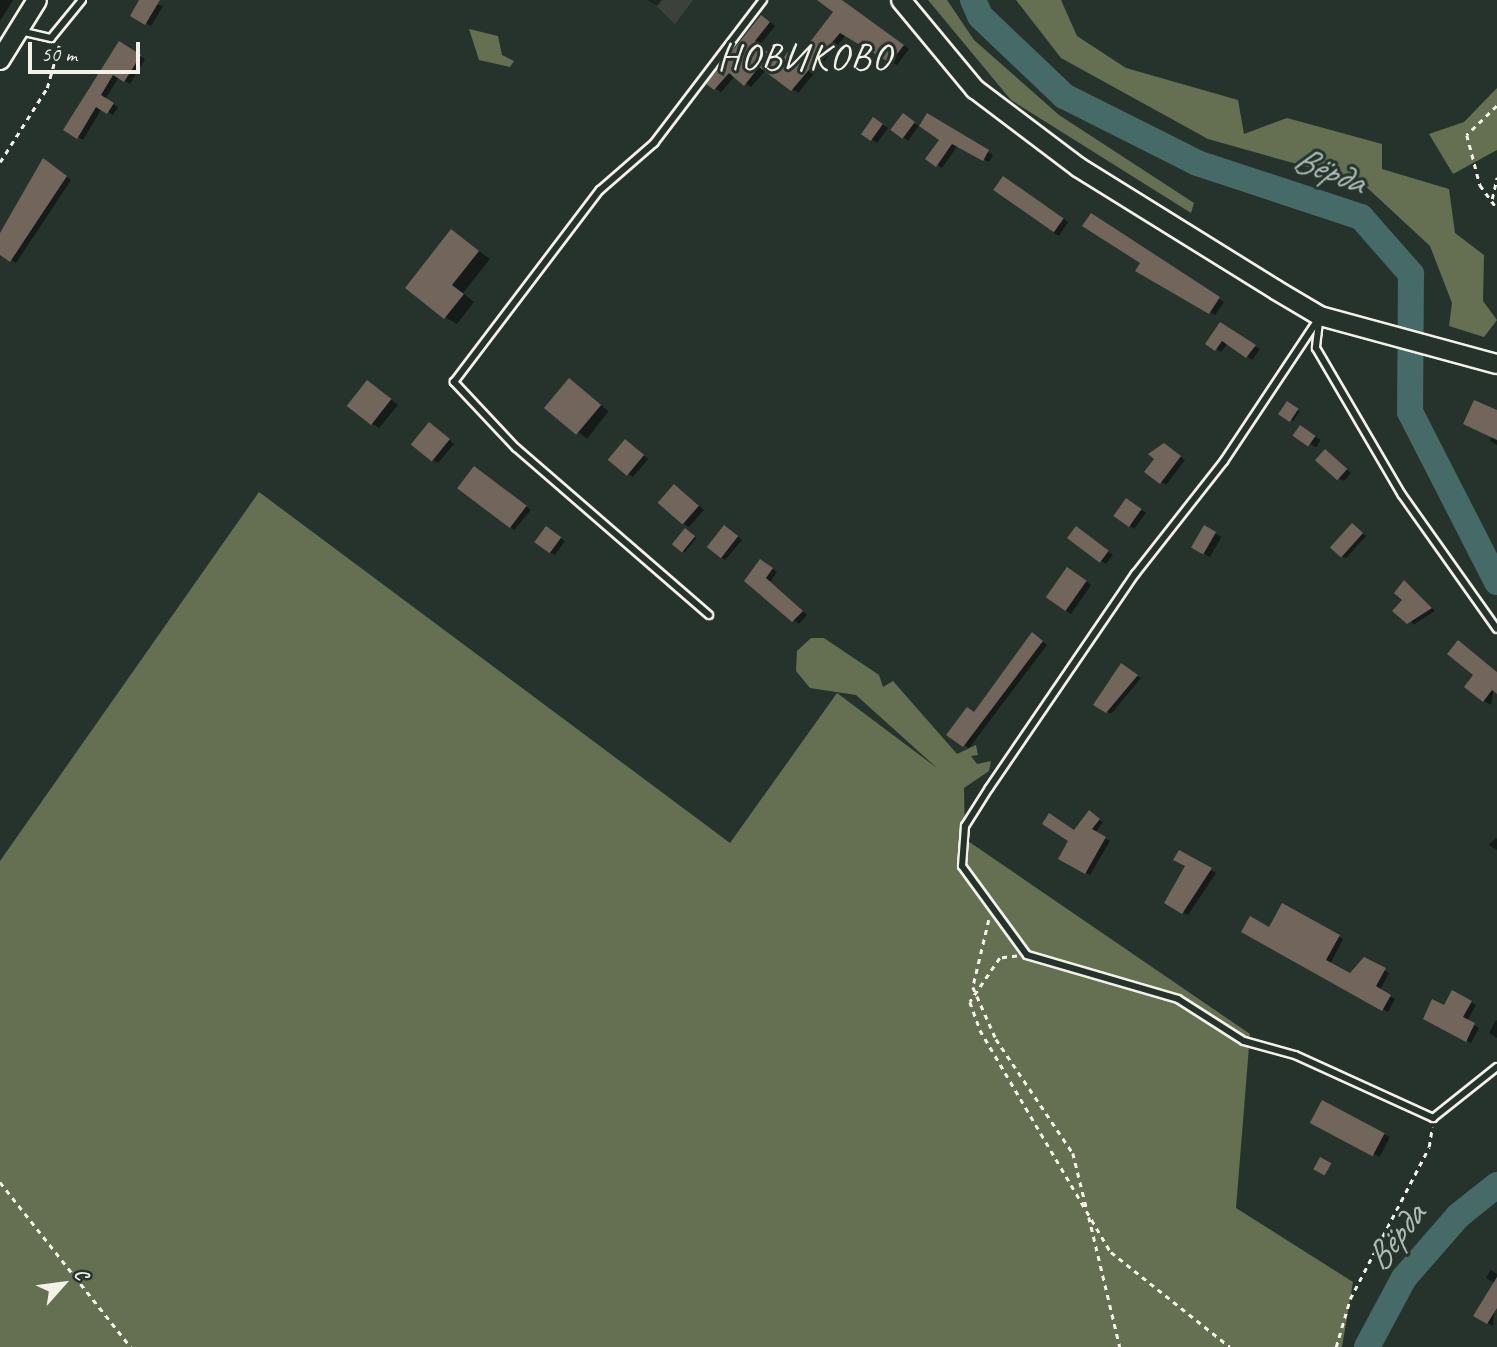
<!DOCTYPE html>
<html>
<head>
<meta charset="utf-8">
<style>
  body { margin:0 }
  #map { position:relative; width:1497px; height:1347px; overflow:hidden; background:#26332d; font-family:Caveat,sans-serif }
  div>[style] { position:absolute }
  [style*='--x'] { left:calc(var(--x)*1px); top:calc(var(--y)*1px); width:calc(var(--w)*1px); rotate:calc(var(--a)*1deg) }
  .built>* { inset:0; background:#3c423b }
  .green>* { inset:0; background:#647051 }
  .shadow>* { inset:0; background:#0007; transform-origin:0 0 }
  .river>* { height:26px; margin:-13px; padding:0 13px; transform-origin:13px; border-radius:13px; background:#456a68 }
  .building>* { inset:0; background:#71655c; transform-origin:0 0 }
  .path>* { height:2.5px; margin-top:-1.25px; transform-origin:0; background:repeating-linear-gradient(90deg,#f4f1e8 0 5px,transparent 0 10px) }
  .roads { filter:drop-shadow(2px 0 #f4f1e8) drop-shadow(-2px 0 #f4f1e8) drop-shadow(0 2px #f4f1e8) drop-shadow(0 -2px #f4f1e8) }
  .lane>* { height:6px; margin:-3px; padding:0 3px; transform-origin:3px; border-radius:3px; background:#26332d }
  .secondary>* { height:18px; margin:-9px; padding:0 9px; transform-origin:9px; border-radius:9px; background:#26332d }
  span { translate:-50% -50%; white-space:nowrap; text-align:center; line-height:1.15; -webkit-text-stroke:6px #26332d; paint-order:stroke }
  .water-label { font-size:37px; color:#aebbb5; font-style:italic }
  .quarter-label { font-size:38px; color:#f4f1e8; letter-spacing:2px }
  .north { position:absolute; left:28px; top:1249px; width:70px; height:70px; -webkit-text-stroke:5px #26332d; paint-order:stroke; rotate:62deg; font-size:19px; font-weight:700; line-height:28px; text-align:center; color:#f4f1e8 }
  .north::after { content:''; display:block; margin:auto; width:24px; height:32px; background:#f4f1e8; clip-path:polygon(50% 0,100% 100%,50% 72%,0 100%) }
  .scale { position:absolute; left:28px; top:42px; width:112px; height:32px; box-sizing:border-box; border:4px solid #f4f1e8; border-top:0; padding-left:9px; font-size:21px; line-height:24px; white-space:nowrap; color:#f4f1e8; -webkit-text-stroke:5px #26332d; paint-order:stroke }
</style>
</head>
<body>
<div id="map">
  <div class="built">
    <i style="clip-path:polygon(650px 0,693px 0,675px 24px)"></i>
  </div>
  <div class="green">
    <i style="clip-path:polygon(928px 0,947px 0,974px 40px,1059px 115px,1194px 203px,1191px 213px,1011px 100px)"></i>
    <i style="clip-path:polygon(1016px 0,1061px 0,1077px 36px,1126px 68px,1238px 100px,1244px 134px,1287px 118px,1382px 144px,1382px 169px,1449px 189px,1455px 233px,1484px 255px,1483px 301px,1497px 320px,1484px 337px,1449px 326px,1452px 303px,1430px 246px,1361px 182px,1208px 139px,1061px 58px)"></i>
    <i style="clip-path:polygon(469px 29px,498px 36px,502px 55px,514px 61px,510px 67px,479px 60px)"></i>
    <i style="clip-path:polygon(1497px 88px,1497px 150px,1453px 174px,1429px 134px,1464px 122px)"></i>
    <i style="clip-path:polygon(259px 492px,730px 843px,837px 693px,937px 768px,856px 695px,810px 688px,796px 671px,797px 651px,811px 638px,824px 638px,879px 675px,883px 687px,893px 681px,957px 754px,976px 745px,978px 755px,971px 756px,977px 764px,991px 761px,989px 771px,964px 788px,965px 839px,1250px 1034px,1236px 1208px,1353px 1282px,1342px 1347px,0 1347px,0 861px)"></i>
  </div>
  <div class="shadow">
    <i style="clip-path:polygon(0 0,13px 0,0 21px)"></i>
    <i style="clip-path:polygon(141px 0,163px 6px,151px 26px,133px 15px)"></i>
    <i style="clip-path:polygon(648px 0,662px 0,657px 6px)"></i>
    <i style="clip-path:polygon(820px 0,842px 0,909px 49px,897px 65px,846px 35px,798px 93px,766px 70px,751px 87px,735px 76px,721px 92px,709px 83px,768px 20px,775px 26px,759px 46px,781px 64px,798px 60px,836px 12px)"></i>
    <i style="clip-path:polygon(120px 43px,145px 59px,130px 84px,119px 77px,105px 99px,118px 107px,113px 115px,102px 108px,83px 140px,65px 129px)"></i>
    <i style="left:903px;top:115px;width:19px;height:18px;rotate:35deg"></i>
    <i style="clip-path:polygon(928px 115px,993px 155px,989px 162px,958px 145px,942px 168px,928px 159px,941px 139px)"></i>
    <i style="clip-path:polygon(879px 122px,888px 128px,877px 143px,863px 134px)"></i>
    <i style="clip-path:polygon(49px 164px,71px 180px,16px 263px,0 253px,0 234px)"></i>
    <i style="clip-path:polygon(1008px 181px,1068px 222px,1059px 236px,1054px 233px)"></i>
    <i style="clip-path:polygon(1091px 215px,1224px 302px,1215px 315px,1137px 271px,1143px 262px)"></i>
    <i style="clip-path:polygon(452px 232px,490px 259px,463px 293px,474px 302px,457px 324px,445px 317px)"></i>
    <i style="clip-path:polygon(1220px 325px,1260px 349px,1252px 360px,1228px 343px,1221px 352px,1207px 343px)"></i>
    <i style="left:570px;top:381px;width:49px;height:35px;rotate:38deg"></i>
    <i style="clip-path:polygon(368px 382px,398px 405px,379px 428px,371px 423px)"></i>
    <i style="left:1287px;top:403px;width:15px;height:12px;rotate:32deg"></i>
    <i style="clip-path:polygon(1497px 412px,1497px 445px,1490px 441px)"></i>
    <i style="clip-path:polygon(435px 428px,454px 444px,438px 463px,433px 460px)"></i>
    <i style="left:1301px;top:428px;width:23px;height:9px;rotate:31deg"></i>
    <i style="clip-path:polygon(631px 444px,648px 459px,633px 477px,628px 474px)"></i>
    <i style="clip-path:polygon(1169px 449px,1185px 460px,1166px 485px,1161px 482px)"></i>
    <i style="clip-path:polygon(1326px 451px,1351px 473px,1344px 481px,1338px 478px)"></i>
    <i style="clip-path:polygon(480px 471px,531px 510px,514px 530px,458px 488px)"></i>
    <i style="clip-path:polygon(680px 489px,704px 510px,689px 527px,684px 524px)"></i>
    <i style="clip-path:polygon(1132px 503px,1146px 513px,1134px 529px,1116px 515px)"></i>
    <i style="left:1204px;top:527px;width:20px;height:23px;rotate:30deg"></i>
    <i style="clip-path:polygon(1356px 528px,1366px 536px,1346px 558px,1342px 556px)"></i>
    <i style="left:686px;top:530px;width:13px;height:18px;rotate:39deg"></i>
    <i style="clip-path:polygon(730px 530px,742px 540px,725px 560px,720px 557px)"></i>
    <i style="clip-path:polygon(551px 531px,565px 541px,555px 555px,549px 552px)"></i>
    <i style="clip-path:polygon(1081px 532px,1113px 555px,1106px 564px,1101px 561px)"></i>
    <i style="clip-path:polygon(766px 564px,777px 572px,770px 582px,807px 615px,799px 624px,746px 581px)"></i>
    <i style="clip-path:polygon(1073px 572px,1091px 585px,1071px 614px,1048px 598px)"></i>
    <i style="clip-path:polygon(1409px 585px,1435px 611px,1413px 625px,1404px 599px)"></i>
    <i style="clip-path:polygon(1037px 637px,1047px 645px,969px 748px,964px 745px,974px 713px)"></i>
    <i style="clip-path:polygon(1466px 647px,1497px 672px,1491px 705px,1484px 701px)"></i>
    <i style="clip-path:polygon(1121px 666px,1141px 678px,1111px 714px,1095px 704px)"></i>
    <i style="clip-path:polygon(1093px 815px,1103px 822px,1095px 833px,1110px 841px,1090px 875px,1060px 858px)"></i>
    <i style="clip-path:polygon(1496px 838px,1497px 839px,1497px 850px,1489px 845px)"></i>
    <i style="clip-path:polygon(1179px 852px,1216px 873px,1188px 915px,1166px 903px,1187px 866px)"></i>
    <i style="clip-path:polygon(1283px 905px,1343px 939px,1330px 964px,1350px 975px,1365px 959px,1389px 973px,1380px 990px,1395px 999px,1388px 1012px,1243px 932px,1270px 929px)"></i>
    <i style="clip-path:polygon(1453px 993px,1476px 1005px,1467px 1021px,1479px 1028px,1471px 1043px,1425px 1019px,1445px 1008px)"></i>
    <i style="clip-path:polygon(1496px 1020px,1497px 1021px,1497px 1038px,1489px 1033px)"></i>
    <i style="left:1323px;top:1103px;width:75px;height:22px;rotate:27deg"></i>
    <i style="clip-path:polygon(1491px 1270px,1497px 1274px,1493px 1326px,1476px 1316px,1495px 1283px,1486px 1278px)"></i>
  </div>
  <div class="river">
    <i style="--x:973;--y:0;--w:17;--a:66"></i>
    <i style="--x:980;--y:16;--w:116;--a:43.6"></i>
    <i style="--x:1064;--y:96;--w:149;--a:26.7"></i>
    <i style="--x:1197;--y:163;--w:173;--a:18.2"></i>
    <i style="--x:1361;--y:217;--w:76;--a:48.7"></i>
    <i style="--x:1411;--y:274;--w:138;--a:90.4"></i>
    <i style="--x:1410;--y:412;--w:191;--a:62.9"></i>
    <i style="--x:1367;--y:1347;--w:78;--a:-61.8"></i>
    <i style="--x:1404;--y:1278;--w:82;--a:-48.9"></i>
    <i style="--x:1458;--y:1216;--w:50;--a:-38.5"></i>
  </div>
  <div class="building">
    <i style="clip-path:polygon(139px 0,160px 0,145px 25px,130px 16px)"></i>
    <i style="clip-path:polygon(817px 0,842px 0,904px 45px,890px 63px,840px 33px,791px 91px,759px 67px,744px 86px,729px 73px,714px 90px,706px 84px,761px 15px,770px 22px,755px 41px,780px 62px,788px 52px,797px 59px,833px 12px)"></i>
    <i style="clip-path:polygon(119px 41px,141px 55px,124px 82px,113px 75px,101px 95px,114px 103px,107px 114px,96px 107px,77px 139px,63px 130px)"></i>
    <i style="left:903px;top:113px;width:15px;height:21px;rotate:37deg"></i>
    <i style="clip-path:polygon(927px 113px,989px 150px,983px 161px,952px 144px,936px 167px,925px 159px,939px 140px,919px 126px)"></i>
    <i style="left:873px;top:117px;width:12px;height:21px;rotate:35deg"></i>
    <i style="clip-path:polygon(43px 158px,67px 176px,10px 262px,0 255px,0 233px)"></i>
    <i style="left:1003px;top:176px;width:74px;height:17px;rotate:35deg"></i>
    <i style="clip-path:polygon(1091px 213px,1220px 297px,1209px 314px,1135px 271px,1140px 263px,1082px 226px)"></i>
    <i style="clip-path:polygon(451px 229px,479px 251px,452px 285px,464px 294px,444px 319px,405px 288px)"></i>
    <i style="clip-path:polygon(1220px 322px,1256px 345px,1246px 358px,1222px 341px,1215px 351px,1205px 344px)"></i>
    <i style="left:569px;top:378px;width:42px;height:39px;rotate:40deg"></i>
    <i style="left:367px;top:380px;width:31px;height:33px;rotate:38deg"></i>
    <i style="clip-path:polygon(1474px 400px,1497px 410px,1497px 440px,1463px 424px)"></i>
    <i style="left:1287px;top:401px;width:14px;height:16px;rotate:34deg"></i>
    <i style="left:429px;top:422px;width:27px;height:29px;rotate:39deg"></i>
    <i style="left:1300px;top:425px;width:19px;height:13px;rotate:35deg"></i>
    <i style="left:625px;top:439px;width:25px;height:27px;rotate:40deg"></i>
    <i style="clip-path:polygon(1164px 443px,1181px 456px,1160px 484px,1144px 472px,1154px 459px,1148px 454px)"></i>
    <i style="left:1325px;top:449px;width:30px;height:15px;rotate:42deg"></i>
    <i style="left:474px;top:466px;width:66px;height:28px;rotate:37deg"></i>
    <i style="left:674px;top:484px;width:33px;height:25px;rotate:41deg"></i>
    <i style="left:1126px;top:498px;width:19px;height:22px;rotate:35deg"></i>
    <i style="left:1352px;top:523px;width:15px;height:33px;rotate:42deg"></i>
    <i style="left:724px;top:525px;width:18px;height:28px;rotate:38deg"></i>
    <i style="left:1204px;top:525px;width:14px;height:26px;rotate:30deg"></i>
    <i style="left:546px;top:526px;width:19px;height:20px;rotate:36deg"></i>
    <i style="left:1076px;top:526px;width:41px;height:15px;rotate:37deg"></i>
    <i style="left:685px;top:528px;width:13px;height:21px;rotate:39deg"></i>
    <i style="clip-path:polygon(760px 559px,773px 568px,766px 578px,803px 611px,792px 622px,744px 581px)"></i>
    <i style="left:1067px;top:567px;width:24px;height:37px;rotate:35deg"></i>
    <i style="clip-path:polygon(1404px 580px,1432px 608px,1407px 624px,1392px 611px,1402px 600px,1394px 593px)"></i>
    <i style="clip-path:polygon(1032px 632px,1043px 641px,963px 747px,946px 735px,967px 707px,974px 712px)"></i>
    <i style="clip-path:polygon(1458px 640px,1497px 672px,1497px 694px,1492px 690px,1483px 702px,1464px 687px,1473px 675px,1447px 654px)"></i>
    <i style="clip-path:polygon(1121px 663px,1138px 675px,1106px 713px,1093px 705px)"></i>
    <i style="clip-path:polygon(1089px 810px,1100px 819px,1092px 829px,1106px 837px,1085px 874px,1058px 859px,1068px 841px,1042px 824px,1049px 813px,1074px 830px)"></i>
    <i style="clip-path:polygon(1179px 850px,1212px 868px,1182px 914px,1164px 903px,1185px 866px,1173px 860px)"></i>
    <i style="clip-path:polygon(1282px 903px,1340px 935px,1326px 960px,1350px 973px,1364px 957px,1386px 968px,1376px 986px,1391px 995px,1382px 1011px,1241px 932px,1250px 916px,1269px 927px)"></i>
    <i style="clip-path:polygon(1452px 990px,1472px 1001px,1463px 1017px,1475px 1023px,1466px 1042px,1423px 1019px,1432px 999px,1444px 1005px)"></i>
    <i style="left:1322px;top:1100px;width:71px;height:26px;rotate:28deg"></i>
    <i style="left:1320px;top:1157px;width:13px;height:14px;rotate:29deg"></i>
    <i style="clip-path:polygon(1497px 1277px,1497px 1308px,1487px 1324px,1473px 1316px)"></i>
  </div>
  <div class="path">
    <i style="--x:1497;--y:106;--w:42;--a:136"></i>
    <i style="--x:1467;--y:135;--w:52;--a:75.4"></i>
    <i style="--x:1480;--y:185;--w:29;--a:54"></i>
    <i style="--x:0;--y:162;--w:88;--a:-57.6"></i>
    <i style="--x:47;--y:88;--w:44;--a:-74.1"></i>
    <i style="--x:1492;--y:199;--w:22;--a:-77"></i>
    <i style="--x:989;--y:920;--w:69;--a:103.4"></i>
    <i style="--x:973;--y:987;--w:57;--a:66.1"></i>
    <i style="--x:996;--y:1039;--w:138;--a:56"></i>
    <i style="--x:1073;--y:1153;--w:59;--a:76.2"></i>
    <i style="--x:1017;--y:956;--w:17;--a:173"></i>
    <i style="--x:1000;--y:958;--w:53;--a:124.3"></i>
    <i style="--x:970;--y:1002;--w:30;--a:70"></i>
    <i style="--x:980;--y:1030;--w:258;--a:59.5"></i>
    <i style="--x:1111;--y:1252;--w:152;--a:38.6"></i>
    <i style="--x:0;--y:1182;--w:211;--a:51.6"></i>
    <i style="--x:1089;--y:1217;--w:134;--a:76.6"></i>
    <i style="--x:1336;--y:1347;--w:50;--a:-73.7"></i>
    <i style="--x:1350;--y:1299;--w:171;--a:-62.5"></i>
    <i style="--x:1429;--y:1147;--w:20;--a:-81"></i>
  </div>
  <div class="roads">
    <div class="lane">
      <i style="--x:20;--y:31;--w:32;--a:13"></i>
      <i style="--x:51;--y:38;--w:49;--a:-50.8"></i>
      <i style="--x:1319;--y:318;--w:172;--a:123.6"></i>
      <i style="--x:1224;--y:461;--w:144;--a:128.2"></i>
      <i style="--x:1135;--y:574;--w:259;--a:124.3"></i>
      <i style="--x:989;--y:788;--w:45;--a:122.3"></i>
      <i style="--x:965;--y:826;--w:40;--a:94.3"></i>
      <i style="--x:962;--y:866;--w:110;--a:53.9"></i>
      <i style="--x:1027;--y:955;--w:157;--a:16.2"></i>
      <i style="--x:1178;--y:999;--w:78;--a:32.5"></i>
      <i style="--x:1244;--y:1041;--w:53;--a:15.4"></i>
      <i style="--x:1295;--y:1055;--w:152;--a:24.5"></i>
      <i style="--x:1433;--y:1118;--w:82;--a:-38.6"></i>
      <i style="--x:1319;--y:322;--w:26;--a:97"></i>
      <i style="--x:1316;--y:348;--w:170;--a:59.7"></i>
      <i style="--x:1402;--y:495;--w:164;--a:54.7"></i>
      <i style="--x:709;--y:615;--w:255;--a:-139.1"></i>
      <i style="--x:516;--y:448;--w:91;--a:-133.2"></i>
      <i style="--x:454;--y:382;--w:241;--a:-52.8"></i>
      <i style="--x:600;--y:190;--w:72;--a:-41"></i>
      <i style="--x:654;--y:143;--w:180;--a:-52.7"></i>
    </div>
    <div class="secondary">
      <i style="--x:901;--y:0;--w:116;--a:50.3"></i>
      <i style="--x:975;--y:89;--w:129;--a:37.1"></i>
      <i style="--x:1078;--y:167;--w:233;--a:31.8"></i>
      <i style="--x:1276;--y:290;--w:51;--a:30.6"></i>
      <i style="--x:1320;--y:316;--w:183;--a:15.2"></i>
      <i style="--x:0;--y:60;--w:70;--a:-58.3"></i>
    </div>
  </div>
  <div class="water-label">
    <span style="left:1329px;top:170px;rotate:21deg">Вёрда</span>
    <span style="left:1395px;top:1237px;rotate:-52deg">Вёрда</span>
  </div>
  <div class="quarter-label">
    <span style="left:805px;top:57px">НОВИКОВО</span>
  </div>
  <div class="north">С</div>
  <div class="scale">50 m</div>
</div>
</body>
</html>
